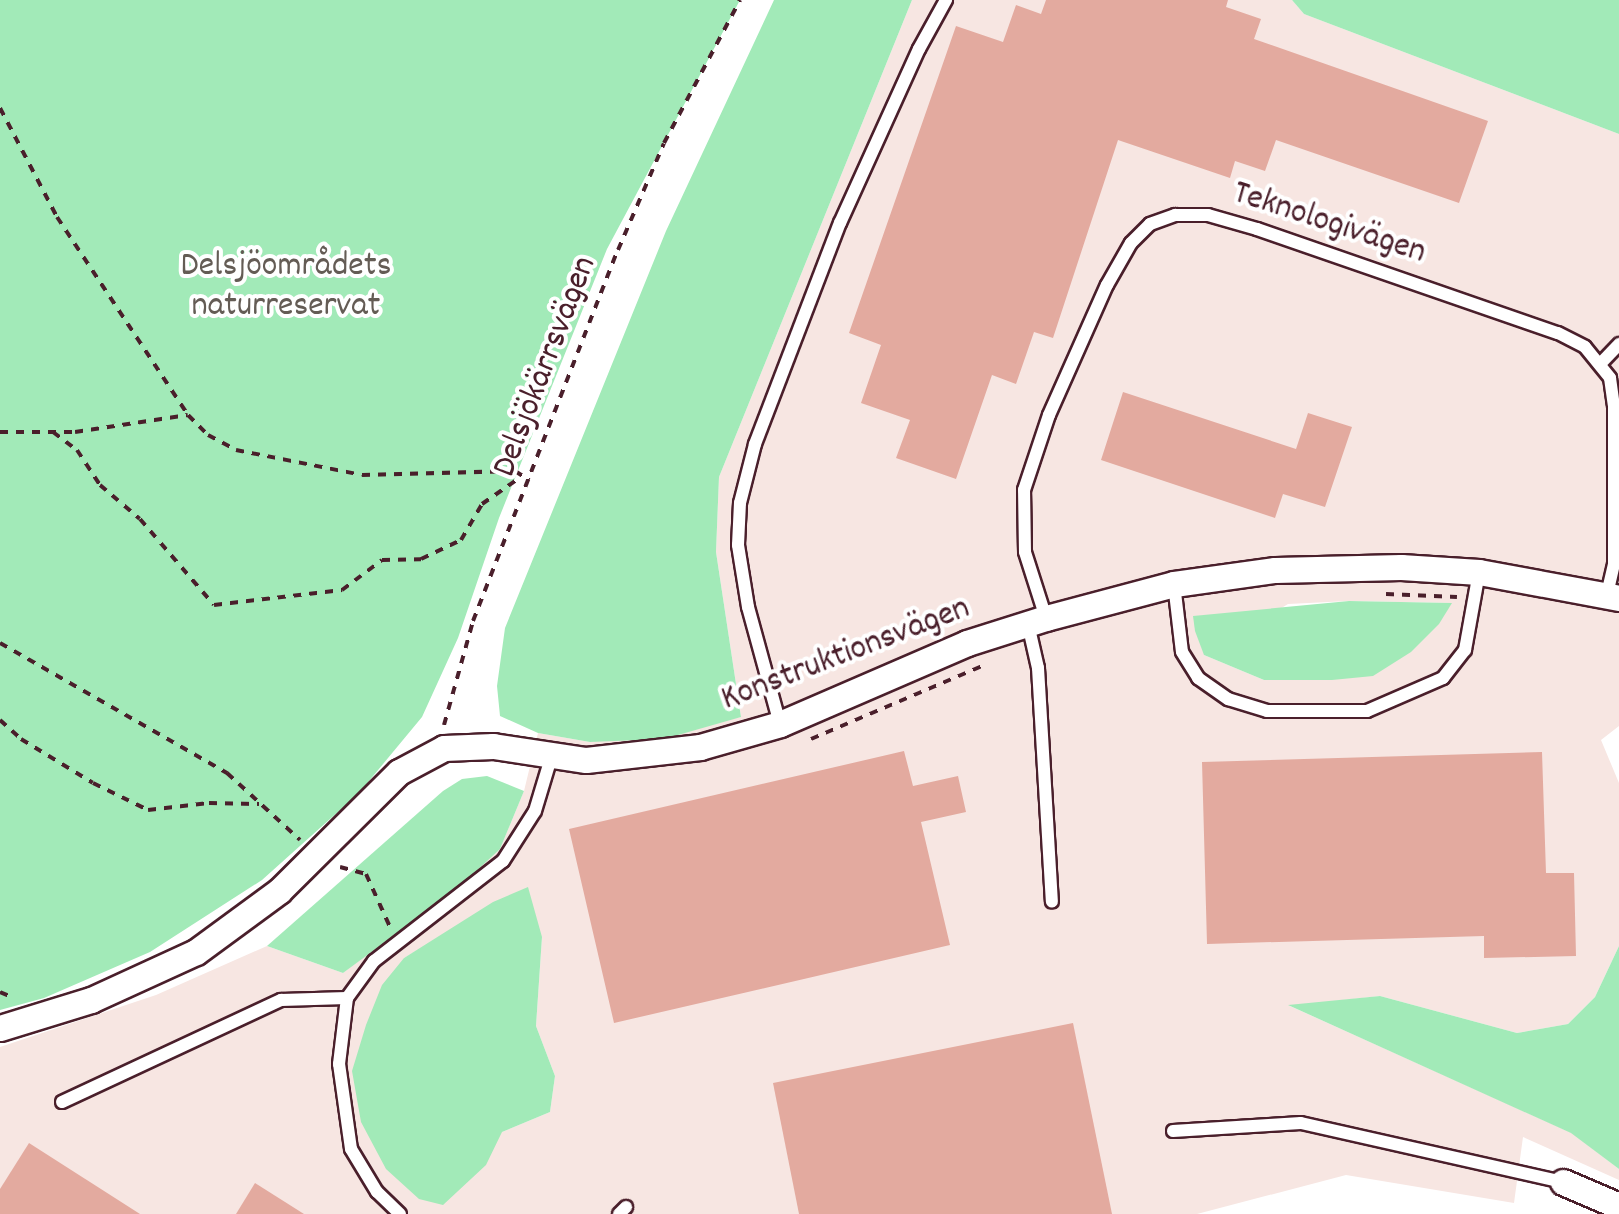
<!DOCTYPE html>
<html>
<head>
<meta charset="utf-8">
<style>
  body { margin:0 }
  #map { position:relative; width:1619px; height:1214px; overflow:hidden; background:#fff; font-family:Dekko,sans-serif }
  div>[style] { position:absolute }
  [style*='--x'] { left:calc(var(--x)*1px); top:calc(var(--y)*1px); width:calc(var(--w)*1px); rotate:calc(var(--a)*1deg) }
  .built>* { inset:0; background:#f7e6e2 }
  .green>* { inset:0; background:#a2eab8 }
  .building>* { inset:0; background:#e3aa9f }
  .path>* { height:4px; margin-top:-2px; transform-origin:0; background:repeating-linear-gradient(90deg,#4a1f2b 0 8px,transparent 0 16px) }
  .roads { filter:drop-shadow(2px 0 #4a1f2b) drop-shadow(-2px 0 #4a1f2b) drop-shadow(0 2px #4a1f2b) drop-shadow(0 -2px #4a1f2b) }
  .service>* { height:12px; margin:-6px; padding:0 6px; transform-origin:6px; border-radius:6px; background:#fff }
  .minor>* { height:25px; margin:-12.5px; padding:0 12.5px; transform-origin:12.5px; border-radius:12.5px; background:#fff }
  span { translate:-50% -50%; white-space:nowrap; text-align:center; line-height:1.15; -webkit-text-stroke:8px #fff; paint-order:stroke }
  .street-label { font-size:35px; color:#4a1f2b }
  .park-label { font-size:35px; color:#645c55 }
</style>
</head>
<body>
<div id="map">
  <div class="built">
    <i style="clip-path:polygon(evenodd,912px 0,1292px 0,1304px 14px,1619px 134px,1619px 726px,1601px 740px,1619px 783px,1619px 946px,1595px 997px,1568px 1024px,1517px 1033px,1380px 996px,1290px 1006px,1572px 1133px,1619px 1169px,1619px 1180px,1523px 1137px,1514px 1203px,1346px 1175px,1197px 1214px,0 1214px,0 1047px,156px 995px,267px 946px,343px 973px,500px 849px,524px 791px,538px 733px,590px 742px,741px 717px,716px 552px,719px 477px,912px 0,1349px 601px,1451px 603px,1264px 680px,1204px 655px,1288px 604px,1349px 601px,912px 0,542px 937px,536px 1026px,555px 1076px,550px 1112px,502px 1132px,404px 958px,438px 938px,542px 937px)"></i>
  </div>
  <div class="green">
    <i style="clip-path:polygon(0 0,740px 0,607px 249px,499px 518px,458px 638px,422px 717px,359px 793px,262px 880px,150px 952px,44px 998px,0 1010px)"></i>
    <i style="clip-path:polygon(774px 0,912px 0,719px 477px,716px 552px,741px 717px,664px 739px,590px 742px,538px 733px,500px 716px,497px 686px,505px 628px,666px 231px)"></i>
    <i style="clip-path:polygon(1292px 0,1619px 0,1619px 134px,1304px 14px)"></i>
    <i style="clip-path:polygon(1349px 601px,1452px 603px,1439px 624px,1411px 652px,1373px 676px,1332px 680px,1264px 680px,1204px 655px,1195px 631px,1193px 616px)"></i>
    <i style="clip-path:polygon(487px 776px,524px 791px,500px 849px,458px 888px,343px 973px,267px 946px,443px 791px,462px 779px)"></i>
    <i style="clip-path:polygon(528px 887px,542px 937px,536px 1026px,555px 1076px,550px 1112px,502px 1132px,486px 1165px,443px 1205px,419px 1199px,386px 1169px,361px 1122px,352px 1071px,366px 1025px,382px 985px,404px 958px,493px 902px)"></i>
    <i style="clip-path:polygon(1619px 946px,1619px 1169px,1571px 1133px,1288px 1005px,1380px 996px,1517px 1033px,1568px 1024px,1595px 997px)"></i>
  </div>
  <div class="building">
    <i style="clip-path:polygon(1046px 0,1228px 0,1226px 7px,1261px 19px,1254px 39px,1488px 121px,1459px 203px,1276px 140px,1265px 171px,1235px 161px,1230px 178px,1118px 140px,1053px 338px,1034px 332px,1016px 384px,992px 375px,956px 479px,896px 458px,910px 420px,861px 403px,881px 345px,849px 333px,956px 26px,1003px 42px,1016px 5px,1041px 14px)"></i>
    <i style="clip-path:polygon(1123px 392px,1296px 449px,1308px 413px,1352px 427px,1325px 507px,1283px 494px,1275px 518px,1101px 460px)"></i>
    <i style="clip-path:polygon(904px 751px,913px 786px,958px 776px,966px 812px,921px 822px,950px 945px,614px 1023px,569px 829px)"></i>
    <i style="clip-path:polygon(1542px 752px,1546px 873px,1574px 873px,1576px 956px,1484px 958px,1484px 936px,1207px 944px,1202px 762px)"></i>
    <i style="clip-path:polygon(1073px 1023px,1112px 1214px,799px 1214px,773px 1083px)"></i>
    <i style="clip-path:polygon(29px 1143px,140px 1214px,0 1214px,0 1189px)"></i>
    <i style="clip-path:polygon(255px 1183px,304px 1214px,236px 1214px)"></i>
  </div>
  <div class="path">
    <i style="--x:0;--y:108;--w:123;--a:62.4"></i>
    <i style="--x:57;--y:217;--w:237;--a:56.5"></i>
    <i style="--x:188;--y:415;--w:28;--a:45"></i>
    <i style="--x:208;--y:435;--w:32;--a:28"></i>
    <i style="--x:236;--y:450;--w:128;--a:11.2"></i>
    <i style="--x:362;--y:475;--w:153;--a:-1.5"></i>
    <i style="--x:515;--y:471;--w:17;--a:33"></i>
    <i style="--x:0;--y:432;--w:75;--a:0"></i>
    <i style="--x:75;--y:432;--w:114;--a:-8.6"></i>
    <i style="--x:53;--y:432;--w:30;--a:37"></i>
    <i style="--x:77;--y:450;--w:42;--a:56.7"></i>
    <i style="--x:100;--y:485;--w:52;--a:40.4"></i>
    <i style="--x:140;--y:519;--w:113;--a:49.3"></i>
    <i style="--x:214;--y:605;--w:129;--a:-6.7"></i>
    <i style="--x:342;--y:590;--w:50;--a:-36.9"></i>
    <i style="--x:382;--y:560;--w:39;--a:-1"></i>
    <i style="--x:421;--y:559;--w:44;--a:-25.4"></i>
    <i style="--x:461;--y:540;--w:42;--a:-59.7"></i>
    <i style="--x:482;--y:504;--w:44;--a:-34.8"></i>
    <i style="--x:1386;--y:594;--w:71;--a:2.4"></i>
    <i style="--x:0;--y:643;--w:262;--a:29.8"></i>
    <i style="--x:227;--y:773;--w:99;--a:42.5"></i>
    <i style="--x:0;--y:720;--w:28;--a:42"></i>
    <i style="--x:21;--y:739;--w:84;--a:31.4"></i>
    <i style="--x:93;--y:783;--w:61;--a:26.1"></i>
    <i style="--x:148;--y:810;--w:61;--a:-6.5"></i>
    <i style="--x:209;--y:803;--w:50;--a:1.1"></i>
    <i style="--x:444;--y:725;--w:108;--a:-74.4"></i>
    <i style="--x:473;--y:621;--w:398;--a:-68.7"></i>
    <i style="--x:618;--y:250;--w:116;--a:-66.7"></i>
    <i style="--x:664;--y:143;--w:162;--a:-62"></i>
    <i style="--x:811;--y:739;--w:186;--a:-23.1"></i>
    <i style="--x:340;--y:867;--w:27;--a:15"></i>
    <i style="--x:366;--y:874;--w:58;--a:65.6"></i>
    <i style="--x:0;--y:992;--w:15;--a:23"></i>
  </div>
  <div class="roads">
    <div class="service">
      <i style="--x:1600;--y:364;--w:28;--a:-46"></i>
      <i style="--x:1174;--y:584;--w:68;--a:83.3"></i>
      <i style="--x:1182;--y:652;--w:31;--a:58"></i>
      <i style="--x:1198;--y:678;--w:37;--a:35"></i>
      <i style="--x:1228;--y:699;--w:41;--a:17.1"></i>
      <i style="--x:1267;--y:711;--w:100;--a:0"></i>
      <i style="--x:1367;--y:711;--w:83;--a:-23.5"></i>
      <i style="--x:1443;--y:678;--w:36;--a:-52"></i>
      <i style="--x:1465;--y:650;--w:79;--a:-79.8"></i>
      <i style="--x:1046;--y:618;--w:69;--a:-107.7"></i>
      <i style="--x:1025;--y:552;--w:62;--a:-90.9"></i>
      <i style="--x:1024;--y:490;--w:79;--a:-71.6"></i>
      <i style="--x:1049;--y:415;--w:142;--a:-66"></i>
      <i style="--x:1107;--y:285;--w:48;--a:-60.3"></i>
      <i style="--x:1131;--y:243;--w:27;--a:-45"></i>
      <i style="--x:1150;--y:224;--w:27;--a:-20"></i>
      <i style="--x:1175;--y:215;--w:33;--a:0"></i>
      <i style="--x:1208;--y:215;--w:51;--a:15.9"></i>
      <i style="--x:1257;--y:229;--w:318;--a:19.1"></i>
      <i style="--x:1558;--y:333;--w:30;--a:27"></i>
      <i style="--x:1585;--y:347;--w:40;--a:51"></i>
      <i style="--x:1610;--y:378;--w:27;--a:82"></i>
      <i style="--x:1614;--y:405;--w:159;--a:90"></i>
      <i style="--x:1614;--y:564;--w:32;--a:103"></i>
      <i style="--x:1028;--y:624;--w:45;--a:77.2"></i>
      <i style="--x:1038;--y:668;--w:234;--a:86.6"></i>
      <i style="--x:780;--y:724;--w:121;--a:-105.3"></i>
      <i style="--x:748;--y:607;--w:63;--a:-99.2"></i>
      <i style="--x:738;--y:545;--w:42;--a:-87.3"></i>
      <i style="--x:740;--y:503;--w:61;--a:-75.7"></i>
      <i style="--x:755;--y:444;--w:237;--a:-69"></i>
      <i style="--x:840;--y:223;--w:191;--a:-65.6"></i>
      <i style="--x:919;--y:49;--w:56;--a:-61.1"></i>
      <i style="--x:62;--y:1102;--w:242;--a:-25"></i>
      <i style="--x:281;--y:1000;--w:66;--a:-1.7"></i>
      <i style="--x:1173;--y:1131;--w:128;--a:-3.6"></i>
      <i style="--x:1301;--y:1123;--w:269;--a:12.7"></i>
      <i style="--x:400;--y:1214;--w:32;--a:-136"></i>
      <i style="--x:377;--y:1192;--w:50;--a:-121.2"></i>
      <i style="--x:351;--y:1149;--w:86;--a:-98"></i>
      <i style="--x:339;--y:1064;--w:66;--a:-83.1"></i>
      <i style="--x:347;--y:998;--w:46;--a:-53.9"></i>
      <i style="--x:374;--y:961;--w:163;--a:-37.8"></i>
      <i style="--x:503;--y:861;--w:59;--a:-57.4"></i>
      <i style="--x:535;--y:811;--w:55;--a:-73.2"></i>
      <i style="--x:619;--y:1214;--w:10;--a:-45"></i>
    </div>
    <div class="minor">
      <i style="--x:0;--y:1028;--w:95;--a:-17.1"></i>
      <i style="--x:91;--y:1000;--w:115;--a:-24.6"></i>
      <i style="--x:196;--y:952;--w:103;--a:-36.3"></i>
      <i style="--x:279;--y:891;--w:169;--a:-44.8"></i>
      <i style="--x:399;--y:772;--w:51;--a:-28.1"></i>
      <i style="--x:444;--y:748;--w:49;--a:-2.3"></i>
      <i style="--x:493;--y:746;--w:94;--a:8.6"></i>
      <i style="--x:586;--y:760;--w:115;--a:-6.5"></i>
      <i style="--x:700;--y:747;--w:83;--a:-16"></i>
      <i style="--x:780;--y:724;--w:204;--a:-23.4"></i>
      <i style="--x:967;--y:643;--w:83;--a:-17.6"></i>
      <i style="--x:1046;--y:618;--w:132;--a:-14.9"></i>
      <i style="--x:1174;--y:584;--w:102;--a:-7.9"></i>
      <i style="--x:1275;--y:570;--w:126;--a:-1.4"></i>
      <i style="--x:1401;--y:567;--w:78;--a:3.7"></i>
      <i style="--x:1479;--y:572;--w:142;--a:10.5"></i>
      <i style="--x:1563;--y:1182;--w:61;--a:23.2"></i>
    </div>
  </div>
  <div class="street-label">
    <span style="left:1329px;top:224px;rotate:18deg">Teknologivägen</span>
    <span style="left:546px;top:367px;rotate:-69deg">Delsjökärrsvägen</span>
    <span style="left:846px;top:655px;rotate:-21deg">Konstruktionsvägen</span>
  </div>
  <div class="park-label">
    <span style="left:286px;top:287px">Delsjöområdets<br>naturreservat</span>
  </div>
</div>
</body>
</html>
